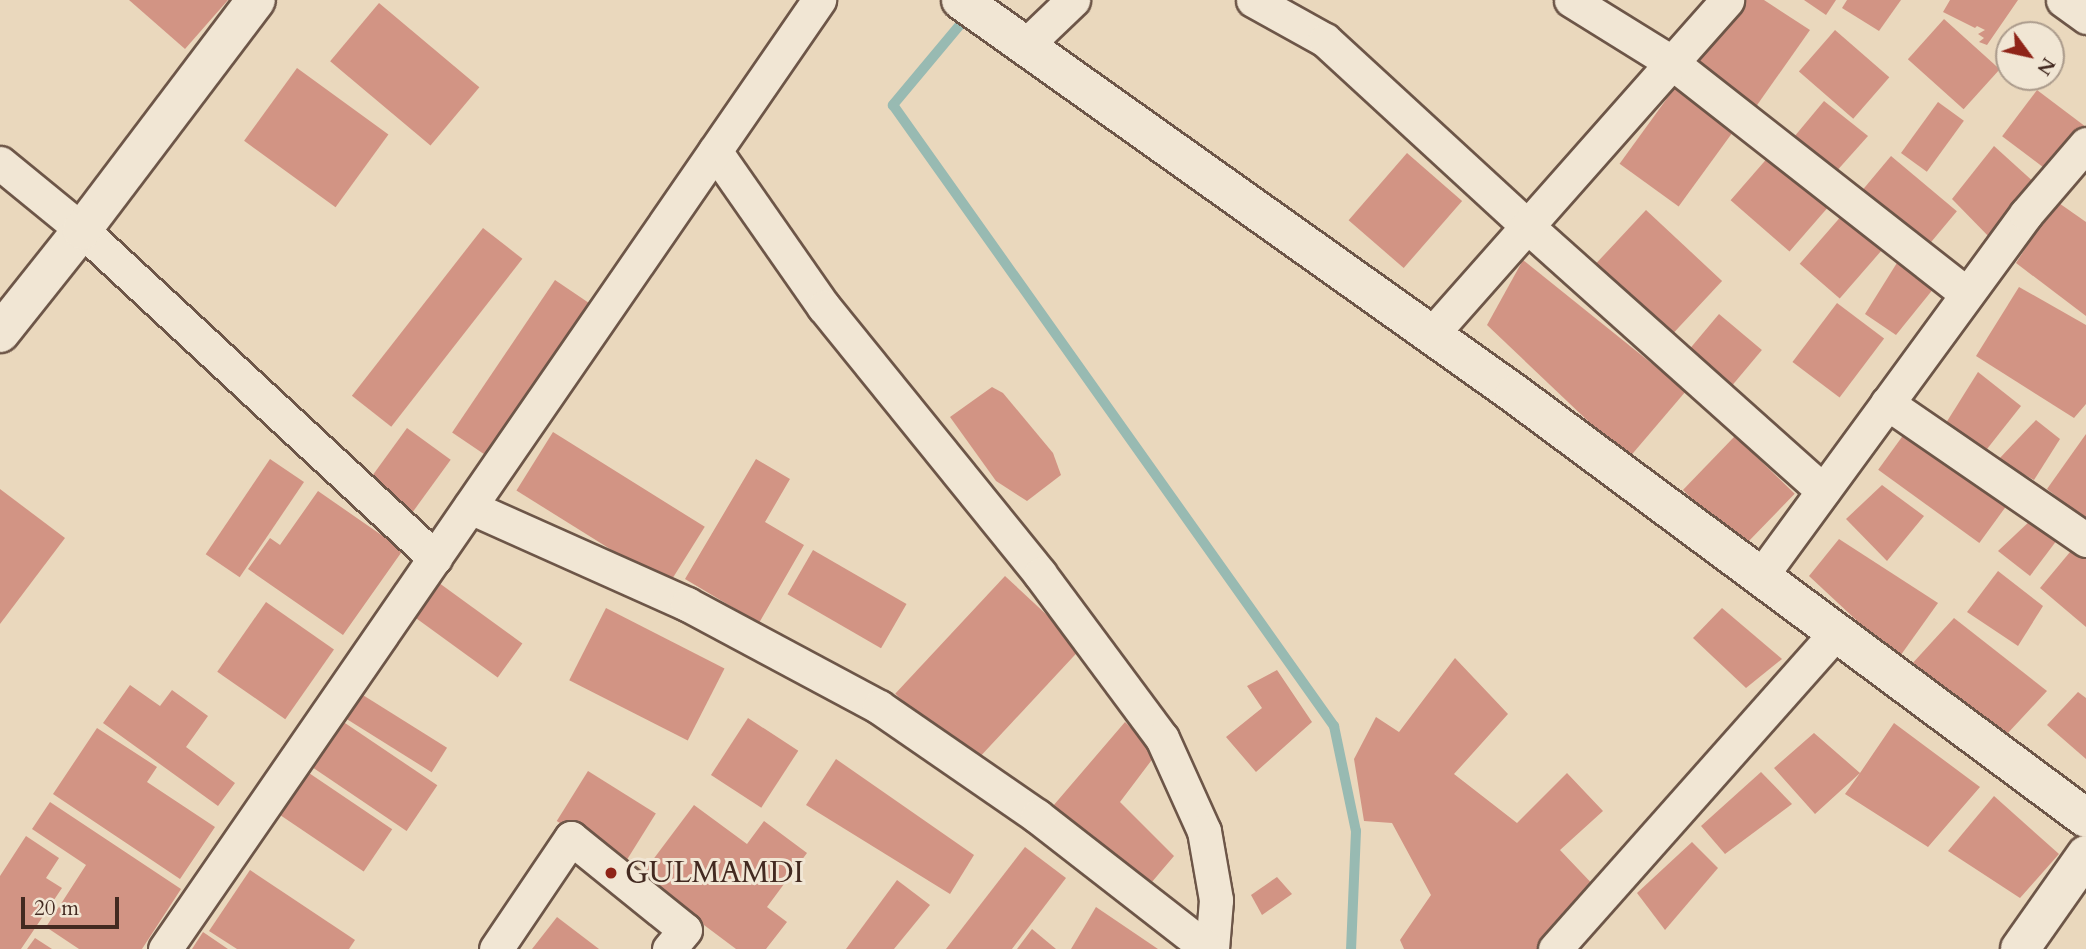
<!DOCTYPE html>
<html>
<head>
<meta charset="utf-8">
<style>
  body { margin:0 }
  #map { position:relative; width:2086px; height:949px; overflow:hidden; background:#ead8bd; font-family:Cardo,serif }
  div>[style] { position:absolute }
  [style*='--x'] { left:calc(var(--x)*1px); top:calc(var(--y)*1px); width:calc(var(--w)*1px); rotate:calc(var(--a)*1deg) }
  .stream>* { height:10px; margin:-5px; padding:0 5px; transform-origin:5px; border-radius:5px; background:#98bab2 }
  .building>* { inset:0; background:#d29484; transform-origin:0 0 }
  .roads { filter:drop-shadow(2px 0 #6d5648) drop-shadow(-2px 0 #6d5648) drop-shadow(0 2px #6d5648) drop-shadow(0 -2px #6d5648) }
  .street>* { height:33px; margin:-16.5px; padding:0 16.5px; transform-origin:16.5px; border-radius:16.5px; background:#f1e6d4 }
  .secondary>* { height:38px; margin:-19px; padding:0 19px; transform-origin:19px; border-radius:19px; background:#f1e6d4 }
  .dots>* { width:19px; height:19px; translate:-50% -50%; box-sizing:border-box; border:4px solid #f1e6d4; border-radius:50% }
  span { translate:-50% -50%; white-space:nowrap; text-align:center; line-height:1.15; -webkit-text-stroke:6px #f1e6d4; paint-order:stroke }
  .poi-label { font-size:30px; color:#432a21 }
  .left { translate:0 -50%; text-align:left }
  .north { position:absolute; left:1995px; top:21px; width:70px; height:70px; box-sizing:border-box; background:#f1e6d4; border:2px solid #ab9b8c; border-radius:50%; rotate:123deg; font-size:19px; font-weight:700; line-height:28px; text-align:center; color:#432a21 }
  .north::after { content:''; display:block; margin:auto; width:24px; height:32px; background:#8f2418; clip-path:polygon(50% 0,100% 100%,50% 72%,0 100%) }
  .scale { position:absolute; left:21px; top:897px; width:98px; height:32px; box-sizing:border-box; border:4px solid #432a21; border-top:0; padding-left:9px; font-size:21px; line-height:24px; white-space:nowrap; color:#432a21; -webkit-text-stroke:5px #f1e6d4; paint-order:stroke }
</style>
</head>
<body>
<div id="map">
  <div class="stream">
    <i style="--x:969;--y:14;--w:119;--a:129.9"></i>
    <i style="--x:893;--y:105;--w:762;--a:54.62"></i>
    <i style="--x:1334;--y:726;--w:107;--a:78.2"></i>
    <i style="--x:1356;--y:831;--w:118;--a:92.4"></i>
  </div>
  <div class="building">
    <i style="clip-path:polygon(129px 0,228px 0,185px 49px)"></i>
    <i style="clip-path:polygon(1744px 0,1764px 0,1810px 30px,1755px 108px,1692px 65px)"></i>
    <i style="clip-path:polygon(1804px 0,1836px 0,1826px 15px)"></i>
    <i style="clip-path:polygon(1847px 0,1901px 0,1879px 31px,1842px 8px)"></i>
    <i style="clip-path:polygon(1950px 0,2018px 0,1987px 45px,1979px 42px,1984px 38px,1978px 34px,1985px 30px,1977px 26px,1975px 28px,1943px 12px)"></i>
    <i style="left:379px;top:3px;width:131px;height:76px;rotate:40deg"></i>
    <i style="left:1944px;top:19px;width:75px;height:54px;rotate:42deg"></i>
    <i style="left:1835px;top:30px;width:72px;height:55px;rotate:41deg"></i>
    <i style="left:297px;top:68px;width:113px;height:90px;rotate:36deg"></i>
    <i style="left:1676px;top:86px;width:73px;height:96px;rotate:36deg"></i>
    <i style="left:2037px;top:90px;width:61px;height:58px;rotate:37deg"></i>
    <i style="clip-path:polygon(1824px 101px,1868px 136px,1834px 174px,1789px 143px)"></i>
    <i style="left:1938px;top:102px;width:32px;height:63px;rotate:36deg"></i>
    <i style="clip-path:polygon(1994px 146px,2038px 186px,1994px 242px,1952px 199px)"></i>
    <i style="left:1407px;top:153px;width:73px;height:89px;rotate:41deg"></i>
    <i style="left:1770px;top:155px;width:78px;height:60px;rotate:41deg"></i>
    <i style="left:1891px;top:156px;width:86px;height:56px;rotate:40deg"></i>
    <i style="clip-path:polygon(2056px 201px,2086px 222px,2086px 316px,2016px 263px)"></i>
    <i style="left:1646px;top:210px;width:104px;height:76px;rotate:43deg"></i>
    <i style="left:1843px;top:214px;width:53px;height:66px;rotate:41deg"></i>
    <i style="left:483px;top:228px;width:50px;height:213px;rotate:38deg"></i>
    <i style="clip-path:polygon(1900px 258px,1934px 288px,1896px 335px,1865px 314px)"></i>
    <i style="clip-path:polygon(1523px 260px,1686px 391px,1628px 459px,1487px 325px)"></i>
    <i style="left:555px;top:280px;width:41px;height:184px;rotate:34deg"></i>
    <i style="clip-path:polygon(2019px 287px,2086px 325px,2086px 404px,2074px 418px,1976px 356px)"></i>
    <i style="left:1837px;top:303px;width:59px;height:74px;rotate:37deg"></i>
    <i style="left:1719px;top:314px;width:56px;height:46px;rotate:40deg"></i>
    <i style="clip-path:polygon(1978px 372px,2021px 406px,1987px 449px,1946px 423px)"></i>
    <i style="clip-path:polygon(992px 387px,1003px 393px,1053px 453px,1061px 475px,1027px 501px,996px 481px,950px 417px)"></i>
    <i style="clip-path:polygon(2036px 420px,2060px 439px,2034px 480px,1998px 460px)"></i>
    <i style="left:407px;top:428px;width:54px;height:68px;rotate:36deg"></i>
    <i style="left:1907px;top:430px;width:125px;height:49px;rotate:36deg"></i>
    <i style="left:553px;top:432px;width:179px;height:69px;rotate:32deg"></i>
    <i style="clip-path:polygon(2086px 434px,2086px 520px,2047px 489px)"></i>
    <i style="left:1735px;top:436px;width:83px;height:75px;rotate:44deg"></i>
    <i style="left:270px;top:459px;width:41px;height:115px;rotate:34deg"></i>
    <i style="clip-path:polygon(756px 459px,790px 479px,765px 522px,804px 545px,759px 623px,685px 579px)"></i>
    <i style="clip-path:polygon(1882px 485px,1924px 516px,1887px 561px,1846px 519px)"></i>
    <i style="clip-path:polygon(0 489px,65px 538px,0 624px)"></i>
    <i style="clip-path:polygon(318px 491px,403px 550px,343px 635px,248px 569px,270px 538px,280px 545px)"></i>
    <i style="clip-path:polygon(2032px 519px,2057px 540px,2030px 576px,1998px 551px)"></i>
    <i style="clip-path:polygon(1839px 539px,1938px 603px,1898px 659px,1809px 576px)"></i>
    <i style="clip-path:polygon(2075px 546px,2086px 554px,2086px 627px,2040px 588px)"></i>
    <i style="left:813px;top:550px;width:108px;height:51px;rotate:30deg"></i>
    <i style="clip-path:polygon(1998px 571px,2043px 606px,2018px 646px,1967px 612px)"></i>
    <i style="left:1005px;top:576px;width:105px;height:161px;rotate:43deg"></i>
    <i style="left:435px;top:580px;width:108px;height:42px;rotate:36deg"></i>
    <i style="left:266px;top:602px;width:83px;height:85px;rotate:35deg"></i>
    <i style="left:606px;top:608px;width:133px;height:81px;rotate:27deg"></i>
    <i style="clip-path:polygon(1722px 608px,1782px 659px,1746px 688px,1693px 638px)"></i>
    <i style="clip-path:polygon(1954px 618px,2047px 691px,2007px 734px,1910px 666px)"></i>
    <i style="clip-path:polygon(1455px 658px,1508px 714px,1454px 774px,1517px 823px,1567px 773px,1603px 811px,1560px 850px,1599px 891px,1540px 949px,1404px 949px,1400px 940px,1431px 895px,1392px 823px,1364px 821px,1354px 759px,1376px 717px,1399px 732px)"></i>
    <i style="clip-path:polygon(1277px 670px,1312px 722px,1256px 772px,1226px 737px,1262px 708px,1247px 686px)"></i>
    <i style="clip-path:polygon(130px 685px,160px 706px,172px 690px,208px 716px,186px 747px,235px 783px,218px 806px,103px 723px)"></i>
    <i style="left:358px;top:692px;width:105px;height:29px;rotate:32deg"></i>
    <i style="clip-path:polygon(2078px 692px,2086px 698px,2086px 759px,2047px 725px)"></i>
    <i style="left:748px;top:718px;width:60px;height:68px;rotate:33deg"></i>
    <i style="left:342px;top:721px;width:115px;height:55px;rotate:34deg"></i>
    <i style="clip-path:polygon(1125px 722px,1157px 753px,1120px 802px,1174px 856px,1146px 889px,1053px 806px)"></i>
    <i style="clip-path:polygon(1894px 723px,1980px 787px,1928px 847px,1845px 794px,1860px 773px,1815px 814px,1774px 768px,1814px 733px,1860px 773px)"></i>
    <i style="clip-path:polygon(97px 728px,157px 767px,147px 782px,215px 827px,180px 879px,53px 794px)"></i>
    <i style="clip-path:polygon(836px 759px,974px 855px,950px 894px,806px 805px)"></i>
    <i style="left:306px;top:771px;width:104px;height:51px;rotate:34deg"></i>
    <i style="left:588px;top:771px;width:80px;height:59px;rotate:32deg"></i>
    <i style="clip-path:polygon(1761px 772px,1792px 804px,1725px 854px,1701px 826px)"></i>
    <i style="clip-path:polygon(1994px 796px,2059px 854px,2020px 898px,1948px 851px)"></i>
    <i style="clip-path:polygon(50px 802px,181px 889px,142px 949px,79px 949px,46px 927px,86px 865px,32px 829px)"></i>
    <i style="clip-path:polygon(694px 805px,747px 844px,764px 821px,807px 853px,767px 907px,787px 922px,766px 949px,736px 949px,640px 877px)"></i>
    <i style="clip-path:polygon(26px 836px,59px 858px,46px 878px,62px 888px,21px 949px,0 949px,0 876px)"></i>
    <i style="clip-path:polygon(1692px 842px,1718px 868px,1665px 930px,1637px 893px)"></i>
    <i style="clip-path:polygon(1025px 847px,1066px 878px,1012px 949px,946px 949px)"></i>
    <i style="clip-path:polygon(250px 870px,355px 940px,349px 949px,237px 949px,209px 931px)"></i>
    <i style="clip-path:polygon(1277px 877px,1292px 894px,1262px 915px,1251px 895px)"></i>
    <i style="clip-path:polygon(897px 880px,930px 905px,894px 949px,846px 949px)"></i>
    <i style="clip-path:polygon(1096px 907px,1158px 949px,1071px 949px)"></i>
    <i style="clip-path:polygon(557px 917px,599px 949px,532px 949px)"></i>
    <i style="clip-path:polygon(1032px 929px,1056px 949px,1017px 949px)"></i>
    <i style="clip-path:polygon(203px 932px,228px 949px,192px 949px)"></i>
    <i style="clip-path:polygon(35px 938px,52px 949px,27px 949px)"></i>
  </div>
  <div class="roads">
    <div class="street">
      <i style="--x:1253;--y:0;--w:82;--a:29.1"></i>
      <i style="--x:1325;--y:40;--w:275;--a:42.6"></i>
      <i style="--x:1527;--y:226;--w:397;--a:41.8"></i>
      <i style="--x:1571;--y:0;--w:118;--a:31.8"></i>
      <i style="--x:1671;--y:62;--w:376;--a:38.1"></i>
      <i style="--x:2063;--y:0;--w:29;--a:36"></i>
      <i style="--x:1024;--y:47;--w:68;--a:-43.8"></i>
      <i style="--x:715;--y:151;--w:190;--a:55.1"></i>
      <i style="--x:824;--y:307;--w:343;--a:51"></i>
      <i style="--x:1040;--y:574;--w:204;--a:53.4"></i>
      <i style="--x:1162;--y:738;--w:102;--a:65.7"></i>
      <i style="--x:1204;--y:831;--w:70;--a:80.1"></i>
      <i style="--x:1216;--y:900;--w:49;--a:94.7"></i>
      <i style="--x:0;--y:163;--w:106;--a:39.3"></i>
      <i style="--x:82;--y:230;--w:482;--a:42.9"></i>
      <i style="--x:1431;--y:335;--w:447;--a:-48.5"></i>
      <i style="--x:1887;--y:403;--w:242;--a:34.5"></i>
      <i style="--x:470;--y:507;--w:238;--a:24.1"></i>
      <i style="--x:687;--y:604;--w:218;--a:28.2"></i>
      <i style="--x:879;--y:707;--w:192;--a:34.6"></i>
      <i style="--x:1037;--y:816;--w:217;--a:37.9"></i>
      <i style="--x:1761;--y:576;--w:449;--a:-53.8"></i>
      <i style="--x:2026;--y:214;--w:92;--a:-49.4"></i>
      <i style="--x:165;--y:949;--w:1153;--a:-55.43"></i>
      <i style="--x:496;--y:949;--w:134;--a:-56"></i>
      <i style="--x:571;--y:838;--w:146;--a:38.9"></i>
      <i style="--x:685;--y:930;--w:25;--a:130"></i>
      <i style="--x:1555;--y:949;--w:424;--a:-48.4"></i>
    </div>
    <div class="secondary">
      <i style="--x:961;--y:0;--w:680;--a:35.42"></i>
      <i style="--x:1515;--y:394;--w:711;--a:36.6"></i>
      <i style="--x:0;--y:333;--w:132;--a:-51.5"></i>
      <i style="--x:82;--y:230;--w:288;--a:-52.9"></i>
      <i style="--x:2020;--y:949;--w:115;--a:-54.9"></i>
    </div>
  </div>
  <div class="dots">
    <i style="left:611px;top:873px;background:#8f2418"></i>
  </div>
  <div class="poi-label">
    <span class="left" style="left:625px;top:873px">GULMAMDI</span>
  </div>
  <div class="north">N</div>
  <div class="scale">20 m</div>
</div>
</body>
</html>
